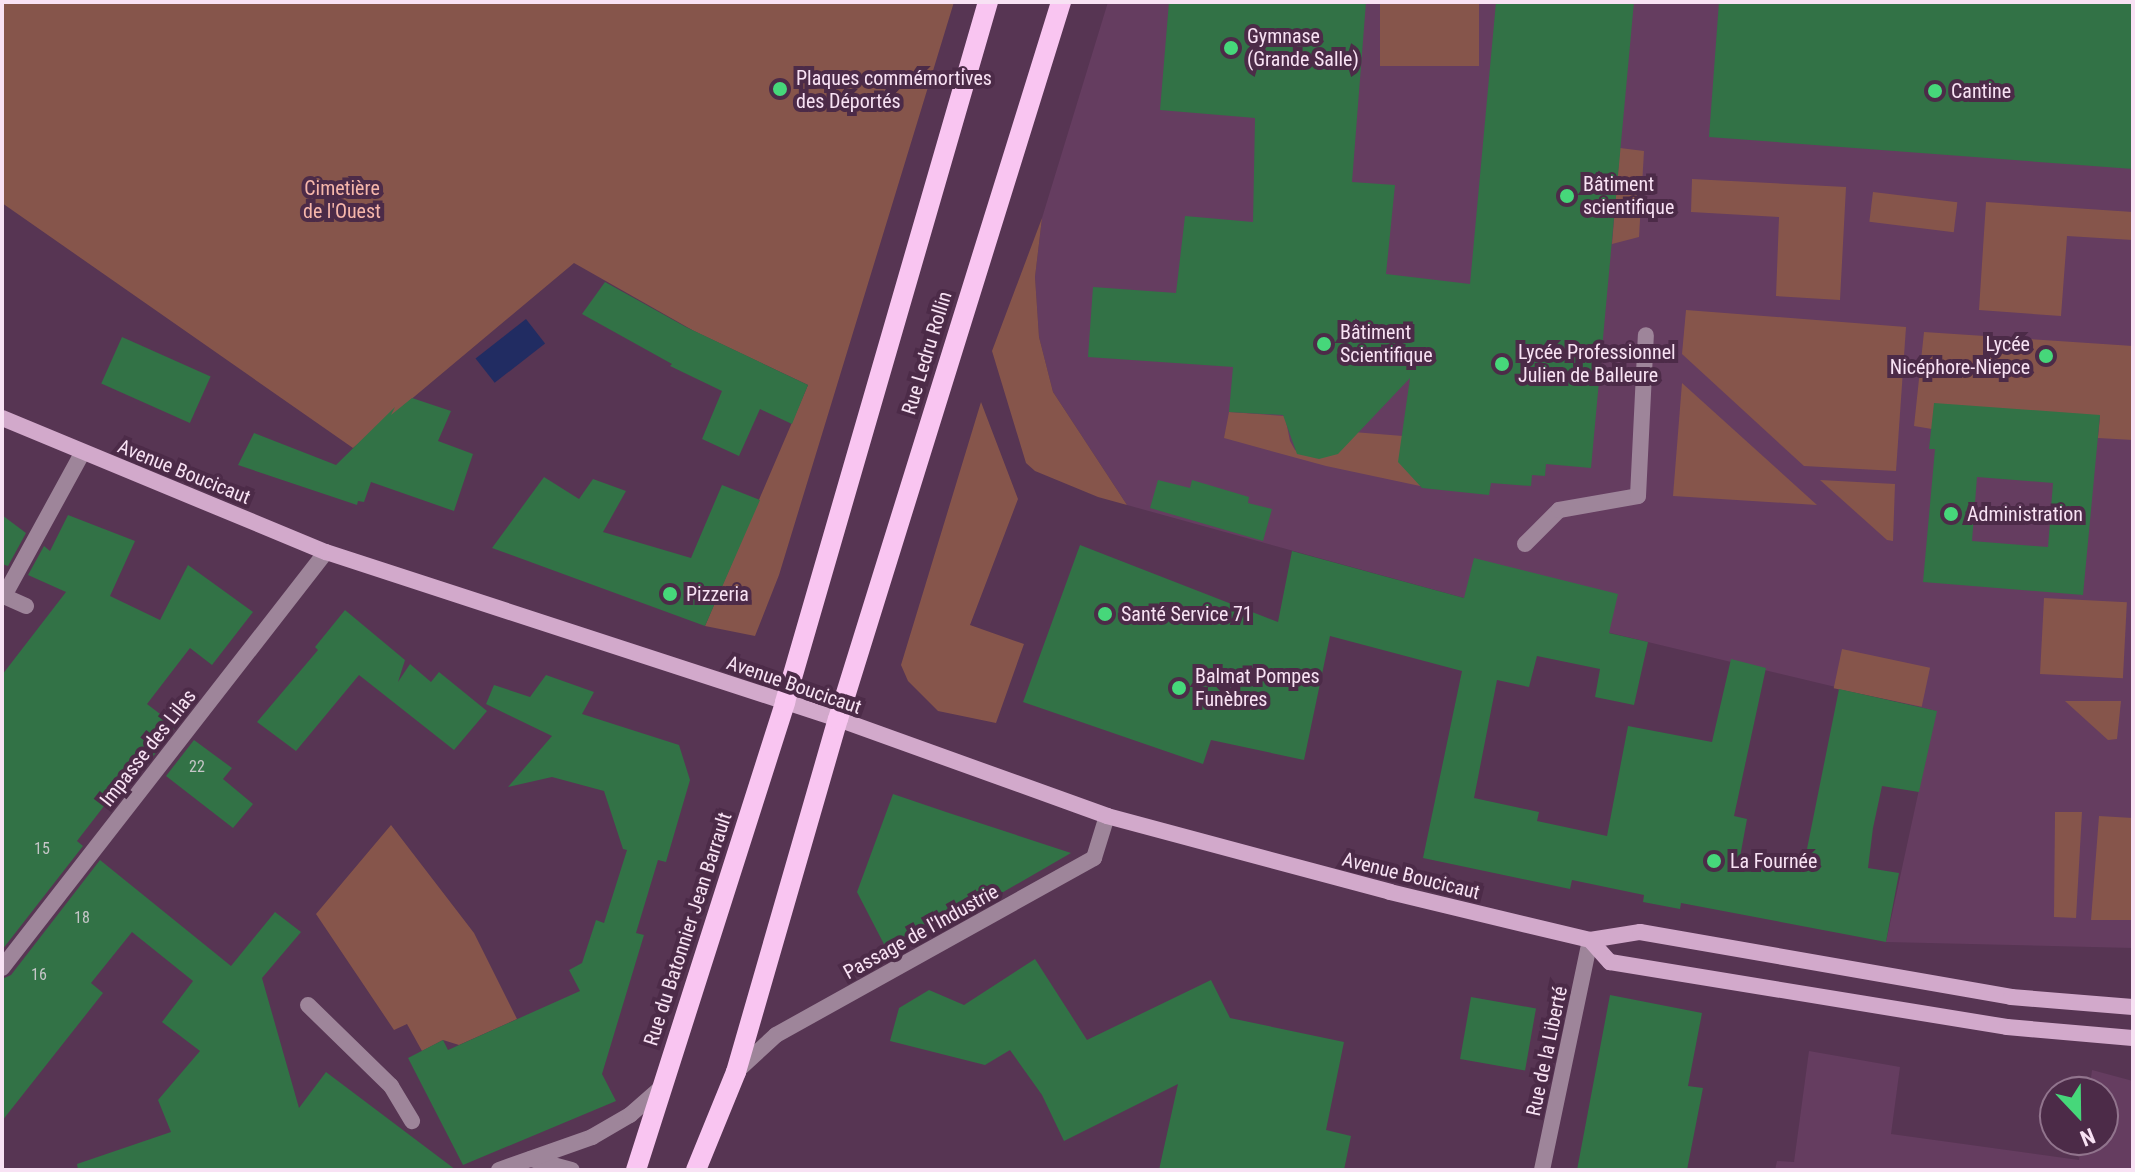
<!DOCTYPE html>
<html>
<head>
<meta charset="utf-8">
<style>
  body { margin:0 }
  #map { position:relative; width:2135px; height:1172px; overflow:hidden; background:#573553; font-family:"Roboto Condensed",sans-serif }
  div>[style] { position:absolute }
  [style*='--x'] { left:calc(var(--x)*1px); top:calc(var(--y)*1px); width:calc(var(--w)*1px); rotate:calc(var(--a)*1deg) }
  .built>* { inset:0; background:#653d60 }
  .green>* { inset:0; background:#86554b; transform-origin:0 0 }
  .water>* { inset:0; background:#212c62; transform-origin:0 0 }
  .building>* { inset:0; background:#327246; transform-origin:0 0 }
  .service>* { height:16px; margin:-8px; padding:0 8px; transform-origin:8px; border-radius:8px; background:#9e859a }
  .minor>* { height:16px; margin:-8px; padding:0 8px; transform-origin:8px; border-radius:8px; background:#9e859a }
  .secondary>* { height:16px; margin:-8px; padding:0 8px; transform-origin:8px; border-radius:8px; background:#d2a9cb }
  .primary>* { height:20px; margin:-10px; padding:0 10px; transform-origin:10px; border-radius:10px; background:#f9c5f1 }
  .dots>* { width:22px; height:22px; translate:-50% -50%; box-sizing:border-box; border:4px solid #4c2b48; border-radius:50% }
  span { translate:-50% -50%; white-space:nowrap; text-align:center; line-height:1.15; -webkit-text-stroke:8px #4c2b48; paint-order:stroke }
  .number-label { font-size:16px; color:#c6c6c8 }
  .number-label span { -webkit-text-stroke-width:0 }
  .poi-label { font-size:20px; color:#f8e2f4 }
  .left { translate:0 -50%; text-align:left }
  .right { translate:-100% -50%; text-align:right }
  .park-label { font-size:20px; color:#f6b7ab }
  .street-label { font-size:20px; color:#f8e2f4 }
  .frame { position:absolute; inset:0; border:4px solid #f8e2f4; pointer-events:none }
  .north { position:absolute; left:2039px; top:1076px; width:80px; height:80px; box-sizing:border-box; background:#4c2b48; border:2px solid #91748d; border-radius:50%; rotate:158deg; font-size:22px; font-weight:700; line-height:32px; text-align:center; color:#f8e2f4 }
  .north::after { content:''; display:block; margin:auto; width:28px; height:36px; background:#46d77a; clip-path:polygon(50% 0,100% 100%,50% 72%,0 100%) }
</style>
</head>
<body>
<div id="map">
  <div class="built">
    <i style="clip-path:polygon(1108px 2px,2133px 2px,2133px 948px,1886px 942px,1936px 711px,1464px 598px,1127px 505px,1053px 392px,1039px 337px,1035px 277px,1042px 218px)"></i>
    <i style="clip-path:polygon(1809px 1051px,1900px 1067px,1891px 1134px,2079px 1160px,2082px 1140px,2103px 1140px,2103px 1092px,2089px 1092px,2092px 1070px,2133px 1081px,2133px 1170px,1775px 1170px,1777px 1161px,1794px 1162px)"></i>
  </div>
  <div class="green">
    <i style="clip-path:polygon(2px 2px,954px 2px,779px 575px,755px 636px,705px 626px,808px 385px,694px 331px,574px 263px,353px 448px,2px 203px)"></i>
    <i style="left:1380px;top:2px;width:99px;height:64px"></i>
    <i style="clip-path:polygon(1620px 148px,1644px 151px,1639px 237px,1612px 244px)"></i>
    <i style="clip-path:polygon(1692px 179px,1846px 187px,1840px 300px,1776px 296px,1779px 217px,1691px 212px)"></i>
    <i style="left:1873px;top:192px;width:85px;height:30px;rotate:7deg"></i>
    <i style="clip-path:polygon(1986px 202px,2133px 212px,2133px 240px,2067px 236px,2061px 316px,1979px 310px)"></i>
    <i style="clip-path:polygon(1042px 218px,1035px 277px,1039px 337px,1053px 392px,1127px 505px,1098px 497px,1035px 471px,1026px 463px,992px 351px)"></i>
    <i style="clip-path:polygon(1686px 310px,1906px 327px,1896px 471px,1804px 466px,1682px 354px)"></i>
    <i style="clip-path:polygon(1924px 332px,2133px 346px,2133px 440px,2098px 438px,2100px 416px,1932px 429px,1914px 426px)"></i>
    <i style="clip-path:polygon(1682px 383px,1817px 505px,1673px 496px)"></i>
    <i style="clip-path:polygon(981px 402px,1018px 499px,970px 625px,1024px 644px,996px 723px,938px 711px,908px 681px,901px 665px)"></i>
    <i style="clip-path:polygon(1229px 412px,1285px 416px,1290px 441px,1295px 450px,1305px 455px,1353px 432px,1428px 438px,1477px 493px,1420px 486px,1326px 466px,1224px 438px)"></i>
    <i style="clip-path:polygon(1820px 480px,1895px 484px,1893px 541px,1887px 540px)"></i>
    <i style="left:2044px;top:598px;width:83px;height:76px;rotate:3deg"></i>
    <i style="left:1842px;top:649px;width:90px;height:40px;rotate:12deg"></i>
    <i style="clip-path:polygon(2065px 701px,2121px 701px,2117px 739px,2108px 740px)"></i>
    <i style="clip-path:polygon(2055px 812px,2082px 812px,2076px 918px,2054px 917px)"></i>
    <i style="clip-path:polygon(2099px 816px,2133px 818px,2133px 920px,2091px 920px)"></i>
    <i style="clip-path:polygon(391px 825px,474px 933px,517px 1019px,459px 1045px,443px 1040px,422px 1051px,407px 1024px,394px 1030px,316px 914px)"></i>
  </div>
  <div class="water">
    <i style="left:526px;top:319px;width:31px;height:64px;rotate:52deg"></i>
  </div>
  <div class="building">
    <i style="clip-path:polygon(1169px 2px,1366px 2px,1352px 182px,1395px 185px,1386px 274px,1470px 284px,1496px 2px,1634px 2px,1591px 468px,1546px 464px,1545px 476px,1532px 475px,1531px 486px,1491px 483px,1489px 495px,1422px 488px,1398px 462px,1410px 378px,1338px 454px,1319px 459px,1297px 454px,1283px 415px,1229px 412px,1233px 367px,1088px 357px,1093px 287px,1176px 293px,1185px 216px,1253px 222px,1255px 118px,1160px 110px)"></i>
    <i style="clip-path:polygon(1719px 2px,2133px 2px,2133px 169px,1709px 137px)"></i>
    <i style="clip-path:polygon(605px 282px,686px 327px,808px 385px,792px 424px,760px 409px,739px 456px,702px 439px,722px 391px,670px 366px,672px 364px,582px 314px)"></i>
    <i style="left:122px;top:337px;width:97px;height:51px;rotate:24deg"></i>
    <i style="clip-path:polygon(412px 398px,451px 411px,438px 441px,473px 454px,454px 511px,371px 482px,364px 502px,358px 501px,357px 505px,238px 465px,254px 433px,336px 465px,395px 407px,391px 415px)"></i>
    <i style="clip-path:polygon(evenodd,1934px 403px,2100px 415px,2083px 595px,1923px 582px,1935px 449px,1929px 449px,1934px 403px,1977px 477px,2053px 483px,2048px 547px,1972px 541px,1977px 477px)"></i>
    <i style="clip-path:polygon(544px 477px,579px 499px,593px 479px,626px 491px,603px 532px,691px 558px,722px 485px,760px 500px,705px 626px,492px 548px)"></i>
    <i style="clip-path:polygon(1158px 480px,1190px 488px,1192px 480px,1249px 497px,1248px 503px,1272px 509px,1263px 541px,1150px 508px)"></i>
    <i style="clip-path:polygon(2px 515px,26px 533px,8px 566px,2px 564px)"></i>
    <i style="clip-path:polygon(68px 515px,135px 541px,110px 596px,160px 620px,188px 565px,253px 612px,212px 665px,190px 648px,147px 704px,176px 726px,149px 762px,142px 757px,77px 841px,83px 846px,2px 950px,2px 675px,66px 592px,28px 575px,44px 546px,50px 551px)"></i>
    <i style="clip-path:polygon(1080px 545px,1278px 622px,1292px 551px,1464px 598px,1474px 558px,1618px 594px,1609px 633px,1648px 642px,1634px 705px,1595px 697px,1600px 669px,1537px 656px,1529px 687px,1497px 680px,1474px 798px,1539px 812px,1537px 821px,1607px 836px,1628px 726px,1712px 742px,1731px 659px,1766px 668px,1734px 816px,1747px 819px,1740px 857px,1803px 869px,1839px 689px,1937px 711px,1919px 792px,1882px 786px,1873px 828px,1868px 868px,1899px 873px,1886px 942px,1681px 903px,1680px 909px,1643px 902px,1644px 895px,1572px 880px,1570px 889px,1423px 858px,1462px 671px,1330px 636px,1304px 760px,1211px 740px,1203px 764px,1023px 702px)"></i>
    <i style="clip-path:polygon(345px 610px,405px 660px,398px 682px,410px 664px,431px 682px,439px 672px,487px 711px,454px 750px,359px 675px,296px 751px,257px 722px,318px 650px,315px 647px)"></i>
    <i style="clip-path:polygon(546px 675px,594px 692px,582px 714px,679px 745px,690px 780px,666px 862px,658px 860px,636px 933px,644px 935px,602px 1074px,616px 1101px,463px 1165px,408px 1058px,443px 1040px,448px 1050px,580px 991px,569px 970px,582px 963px,596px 920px,604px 923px,627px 850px,623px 849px,604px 791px,552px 777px,508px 787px,552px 736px,486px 704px,494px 685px,530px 697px)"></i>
    <i style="clip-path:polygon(194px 740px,232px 768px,223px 779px,253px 804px,233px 828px,166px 776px)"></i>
    <i style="clip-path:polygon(893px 794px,946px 812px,1071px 853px,972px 910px,887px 950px,857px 892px)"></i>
    <i style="clip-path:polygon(100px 860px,231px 966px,275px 912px,301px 932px,262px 978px,299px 1108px,326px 1072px,456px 1170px,78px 1170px,77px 1164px,171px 1132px,158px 1100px,200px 1051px,162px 1022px,193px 981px,132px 932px,91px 983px,103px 993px,2px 1121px,2px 979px,11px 975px)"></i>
    <i style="clip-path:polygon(1035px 959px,1087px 1040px,1211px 980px,1230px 1018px,1344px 1042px,1326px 1130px,1351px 1136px,1344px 1170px,1159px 1170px,1178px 1084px,1064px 1141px,1042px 1095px,1010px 1050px,985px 1065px,890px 1041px,899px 1008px,929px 990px,964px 1005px)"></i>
    <i style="clip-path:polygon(1610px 995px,1702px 1013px,1688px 1086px,1703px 1088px,1687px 1170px,1577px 1170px)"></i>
    <i style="left:1471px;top:997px;width:66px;height:63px;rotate:10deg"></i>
  </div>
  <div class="service">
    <i style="--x:1525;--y:544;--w:48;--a:-45"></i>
    <i style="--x:1559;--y:510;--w:80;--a:-10"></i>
    <i style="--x:1638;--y:496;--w:161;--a:-87.2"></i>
    <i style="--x:26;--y:606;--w:24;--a:-156"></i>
    <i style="--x:4;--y:596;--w:164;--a:-61.3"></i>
    <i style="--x:308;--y:1005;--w:116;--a:44.3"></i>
    <i style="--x:391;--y:1086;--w:41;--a:59"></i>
  </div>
  <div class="minor">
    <i style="--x:2;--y:968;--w:527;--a:-52.09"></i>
    <i style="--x:736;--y:1072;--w:54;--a:-42.8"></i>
    <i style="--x:776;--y:1035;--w:364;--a:-29.1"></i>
    <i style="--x:1094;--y:858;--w:44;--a:-72.8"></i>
    <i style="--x:531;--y:1159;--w:42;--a:15"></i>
    <i style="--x:499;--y:1170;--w:99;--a:-19.5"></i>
    <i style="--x:592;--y:1137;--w:44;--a:-30.1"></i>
    <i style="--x:630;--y:1115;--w:44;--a:-41.3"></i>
    <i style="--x:1542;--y:1170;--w:235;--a:-78.2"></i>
  </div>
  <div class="secondary">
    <i style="--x:2;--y:418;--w:351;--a:22.5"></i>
    <i style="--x:326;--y:552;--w:539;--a:18.06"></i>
    <i style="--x:838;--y:719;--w:286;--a:19.8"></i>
    <i style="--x:1107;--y:816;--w:293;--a:15"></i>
    <i style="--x:1390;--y:892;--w:206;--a:13.5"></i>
    <i style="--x:1590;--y:940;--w:51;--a:-9.1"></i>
    <i style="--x:1640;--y:932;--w:377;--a:9.9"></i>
    <i style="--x:2011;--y:997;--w:122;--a:4.7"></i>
    <i style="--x:1590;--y:940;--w:30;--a:48"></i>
    <i style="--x:1610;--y:962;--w:402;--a:9.3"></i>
    <i style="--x:2007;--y:1027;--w:126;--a:5"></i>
  </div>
  <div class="primary">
    <i style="--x:636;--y:1170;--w:491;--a:-72.3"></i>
    <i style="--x:785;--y:702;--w:729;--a:-73.83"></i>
    <i style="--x:696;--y:1170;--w:106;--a:-67.8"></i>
    <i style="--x:736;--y:1072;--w:367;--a:-73.9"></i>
    <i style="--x:838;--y:719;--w:751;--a:-72.72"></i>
  </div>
  <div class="dots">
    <i style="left:1231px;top:48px;background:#46d77a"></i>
    <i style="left:780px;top:89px;background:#46d77a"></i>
    <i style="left:1935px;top:91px;background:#46d77a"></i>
    <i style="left:1567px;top:196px;background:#46d77a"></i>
    <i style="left:1324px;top:344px;background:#46d77a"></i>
    <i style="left:2046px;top:356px;background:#46d77a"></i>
    <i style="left:1502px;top:364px;background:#46d77a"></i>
    <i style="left:1951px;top:514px;background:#46d77a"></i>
    <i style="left:670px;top:594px;background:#46d77a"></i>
    <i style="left:1105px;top:614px;background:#46d77a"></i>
    <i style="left:1179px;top:688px;background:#46d77a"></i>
    <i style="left:1714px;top:861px;background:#46d77a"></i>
  </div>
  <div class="number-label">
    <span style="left:197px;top:767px">22</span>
    <span style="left:42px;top:849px">15</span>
    <span style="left:82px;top:918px">18</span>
    <span style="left:39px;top:975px">16</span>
  </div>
  <div class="poi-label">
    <span class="left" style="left:1247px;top:48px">Gymnase<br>(Grande Salle)</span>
    <span class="left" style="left:796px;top:90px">Plaques commémortives<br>des Déportés</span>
    <span class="left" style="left:1951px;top:91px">Cantine</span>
    <span class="left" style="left:1583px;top:196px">Bâtiment<br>scientifique</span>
    <span class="left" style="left:1340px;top:344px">Bâtiment<br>Scientifique</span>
    <span class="right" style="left:2030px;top:356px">Lycée<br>Nicéphore-Niepce</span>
    <span class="left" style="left:1518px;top:364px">Lycée Professionnel<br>Julien de Balleure</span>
    <span class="left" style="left:1967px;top:514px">Administration</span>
    <span class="left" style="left:686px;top:594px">Pizzeria</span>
    <span class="left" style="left:1121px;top:614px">Santé Service 71</span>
    <span class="left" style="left:1195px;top:688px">Balmat Pompes<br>Funèbres</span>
    <span class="left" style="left:1730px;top:861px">La Fournée</span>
  </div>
  <div class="park-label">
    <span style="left:342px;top:200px">Cimetière<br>de l'Ouest</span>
  </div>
  <div class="street-label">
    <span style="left:927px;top:353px;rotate:-73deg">Rue Ledru Rollin</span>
    <span style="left:184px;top:472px;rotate:22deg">Avenue Boucicaut</span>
    <span style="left:794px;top:685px;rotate:19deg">Avenue Boucicaut</span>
    <span style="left:148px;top:748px;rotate:-52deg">Impasse des Lilas</span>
    <span style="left:1411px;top:876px;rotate:14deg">Avenue Boucicaut</span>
    <span style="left:688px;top:929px;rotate:-72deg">Rue du Batonnier Jean Barrault</span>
    <span style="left:921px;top:932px;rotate:-29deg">Passage de l'Industrie</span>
    <span style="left:1547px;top:1051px;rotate:-78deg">Rue de la Liberté</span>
  </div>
  <div class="frame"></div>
  <div class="north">N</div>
</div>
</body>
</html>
